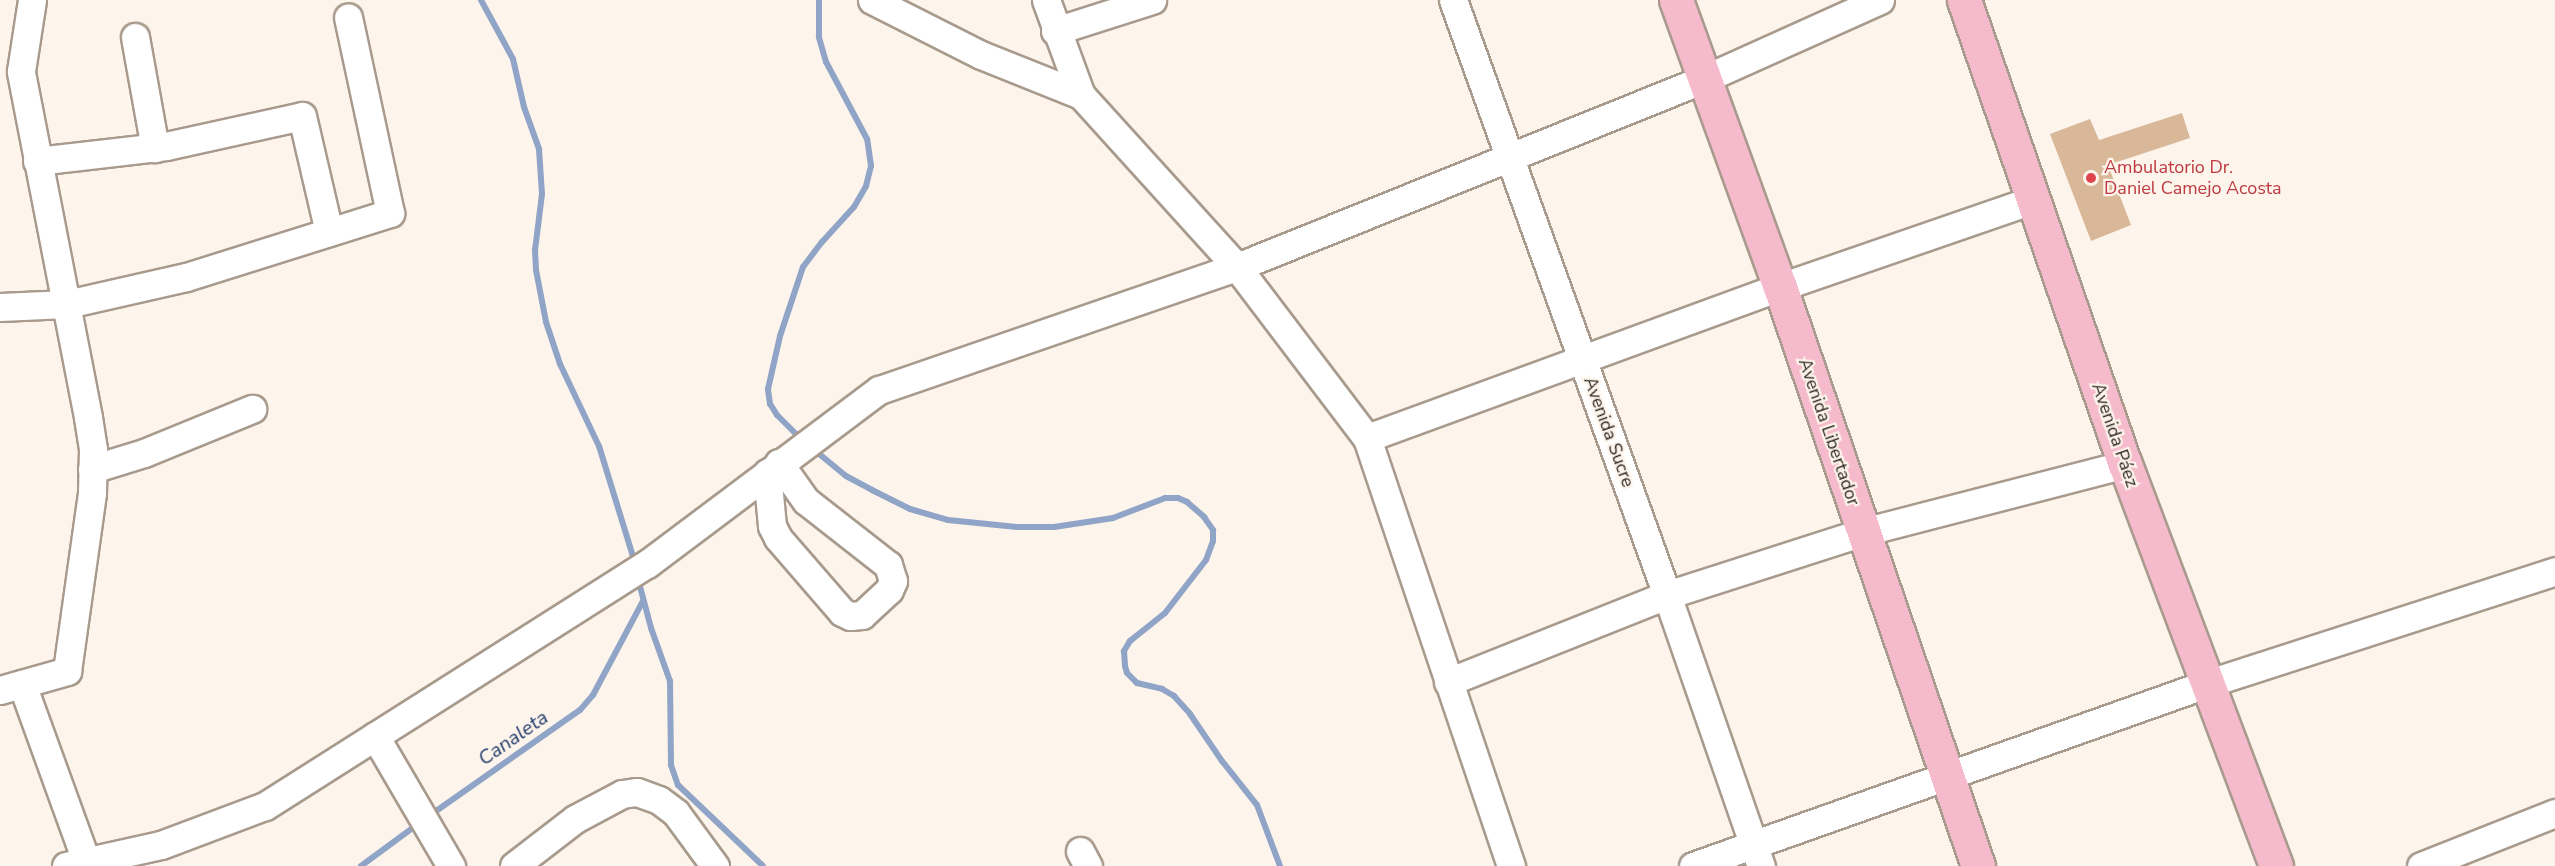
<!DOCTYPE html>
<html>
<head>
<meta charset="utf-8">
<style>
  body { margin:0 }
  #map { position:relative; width:2555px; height:866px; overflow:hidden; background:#fdf4eb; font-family:"Nunito Sans",sans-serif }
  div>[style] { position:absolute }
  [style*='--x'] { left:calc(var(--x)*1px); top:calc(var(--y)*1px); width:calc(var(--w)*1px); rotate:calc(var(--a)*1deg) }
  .stream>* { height:6px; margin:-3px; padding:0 3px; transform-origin:3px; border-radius:3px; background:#8fa4c6 }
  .building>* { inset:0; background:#d9b89a }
  .roads { filter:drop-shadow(2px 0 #a89a8c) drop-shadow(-2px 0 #a89a8c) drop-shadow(0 2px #a89a8c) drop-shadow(0 -2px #a89a8c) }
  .minor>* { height:27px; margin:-13.5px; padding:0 13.5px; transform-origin:13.5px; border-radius:13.5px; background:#fff }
  .major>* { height:33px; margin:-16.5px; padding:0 16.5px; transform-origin:16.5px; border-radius:16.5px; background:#f5bacc }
  .dots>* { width:16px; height:16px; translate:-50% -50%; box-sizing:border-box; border:3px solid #fdf4eb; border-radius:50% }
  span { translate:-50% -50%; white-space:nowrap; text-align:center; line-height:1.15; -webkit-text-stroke:4.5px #fdf4eb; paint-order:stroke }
  .health-label { font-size:18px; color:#be3a42 }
  .left { translate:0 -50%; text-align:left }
  .street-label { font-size:18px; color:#2d2722 }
  .water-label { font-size:20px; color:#26416f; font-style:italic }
</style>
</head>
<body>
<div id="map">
  <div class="stream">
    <i style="--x:481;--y:0;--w:67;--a:61.5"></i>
    <i style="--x:513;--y:59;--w:49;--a:77.1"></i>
    <i style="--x:524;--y:107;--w:45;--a:70.3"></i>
    <i style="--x:539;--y:149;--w:45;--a:86.2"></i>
    <i style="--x:542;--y:194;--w:56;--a:97.1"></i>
    <i style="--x:535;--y:250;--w:20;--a:87"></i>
    <i style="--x:536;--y:270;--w:53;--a:79.1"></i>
    <i style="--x:546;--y:322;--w:44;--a:71.6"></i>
    <i style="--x:560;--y:364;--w:91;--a:64.6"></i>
    <i style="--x:599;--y:446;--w:122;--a:72.9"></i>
    <i style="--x:802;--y:440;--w:35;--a:-135"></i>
    <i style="--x:777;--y:415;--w:13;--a:-122"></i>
    <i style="--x:770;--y:404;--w:15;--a:-98"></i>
    <i style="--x:768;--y:389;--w:54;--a:-77.2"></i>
    <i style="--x:780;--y:336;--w:73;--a:-71.6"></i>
    <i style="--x:803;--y:267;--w:31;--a:-53"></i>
    <i style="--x:822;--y:242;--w:47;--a:-47.6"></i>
    <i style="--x:854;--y:207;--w:24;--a:-60"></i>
    <i style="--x:866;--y:186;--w:21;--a:-76"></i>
    <i style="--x:871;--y:166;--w:27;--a:-98"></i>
    <i style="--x:867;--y:139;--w:87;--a:-118"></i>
    <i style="--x:826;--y:62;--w:26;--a:-106"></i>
    <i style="--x:819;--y:37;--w:37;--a:-90"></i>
    <i style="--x:812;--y:448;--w:44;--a:39.5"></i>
    <i style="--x:846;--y:476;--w:30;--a:28"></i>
    <i style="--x:872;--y:490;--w:42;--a:26.6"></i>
    <i style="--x:910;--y:509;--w:40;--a:16"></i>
    <i style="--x:948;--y:520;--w:69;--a:5.8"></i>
    <i style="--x:1017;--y:527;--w:37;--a:0"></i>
    <i style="--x:1054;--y:527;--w:60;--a:-8.7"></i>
    <i style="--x:1113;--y:518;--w:56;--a:-21"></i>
    <i style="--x:1165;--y:498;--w:13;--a:0"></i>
    <i style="--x:1178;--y:498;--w:10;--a:24"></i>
    <i style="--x:1187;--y:502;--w:23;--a:41"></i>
    <i style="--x:1204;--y:517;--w:16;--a:55"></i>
    <i style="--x:1213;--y:530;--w:11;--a:90"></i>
    <i style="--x:1213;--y:541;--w:20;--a:110"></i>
    <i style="--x:1206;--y:560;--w:67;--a:127.7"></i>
    <i style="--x:1165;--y:613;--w:45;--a:141.3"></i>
    <i style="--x:1130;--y:641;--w:12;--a:121"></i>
    <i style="--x:1124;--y:651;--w:15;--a:86"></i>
    <i style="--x:1125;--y:666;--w:7;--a:74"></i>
    <i style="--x:1127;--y:673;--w:14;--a:45"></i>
    <i style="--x:1137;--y:683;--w:26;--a:13"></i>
    <i style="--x:1162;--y:689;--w:14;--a:30"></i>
    <i style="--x:1174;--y:696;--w:24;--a:48"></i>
    <i style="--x:1190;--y:714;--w:57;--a:55.8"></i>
    <i style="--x:1222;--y:761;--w:56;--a:51.5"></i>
    <i style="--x:1257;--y:805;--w:65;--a:69.3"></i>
    <i style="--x:638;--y:579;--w:51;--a:75.1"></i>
    <i style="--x:651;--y:628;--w:56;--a:70.3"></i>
    <i style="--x:670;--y:681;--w:84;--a:89.3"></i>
    <i style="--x:671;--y:765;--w:21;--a:71"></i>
    <i style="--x:678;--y:785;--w:117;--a:43.6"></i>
    <i style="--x:429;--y:816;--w:184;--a:-35.1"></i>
    <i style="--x:580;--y:710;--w:20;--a:-49"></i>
    <i style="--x:593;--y:695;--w:106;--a:-62"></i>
    <i style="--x:361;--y:866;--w:71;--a:-36.4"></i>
  </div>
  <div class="building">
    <i style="clip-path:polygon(2182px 113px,2190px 138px,2108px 165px,2131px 225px,2091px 241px,2050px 134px,2090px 119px,2099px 140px)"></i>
  </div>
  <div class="roads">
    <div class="minor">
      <i style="--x:872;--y:0;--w:122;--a:26.8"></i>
      <i style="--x:981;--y:55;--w:108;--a:21.8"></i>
      <i style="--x:1046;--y:0;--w:101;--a:69.8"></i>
      <i style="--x:1081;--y:95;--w:232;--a:47.8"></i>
      <i style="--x:1237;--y:267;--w:215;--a:52.8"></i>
      <i style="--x:1367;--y:438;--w:452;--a:71.4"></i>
      <i style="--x:1453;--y:0;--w:632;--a:70.22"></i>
      <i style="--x:1667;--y:595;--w:287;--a:70.9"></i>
      <i style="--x:1055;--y:31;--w:102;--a:-17.7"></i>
      <i style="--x:135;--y:37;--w:113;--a:79.8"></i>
      <i style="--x:37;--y:161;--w:130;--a:-6.6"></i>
      <i style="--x:166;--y:146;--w:139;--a:-12.4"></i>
      <i style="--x:302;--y:116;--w:119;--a:76.9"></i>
      <i style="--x:0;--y:307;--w:67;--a:-2.6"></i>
      <i style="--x:67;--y:304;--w:122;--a:-12.8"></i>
      <i style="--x:186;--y:277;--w:214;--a:-17.4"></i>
      <i style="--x:390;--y:213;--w:200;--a:-102.1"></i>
      <i style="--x:1367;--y:438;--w:440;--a:-20.1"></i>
      <i style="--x:1780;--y:287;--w:268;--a:-19"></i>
      <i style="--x:92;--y:469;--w:54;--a:-17.1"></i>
      <i style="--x:144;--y:453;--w:117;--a:-22.2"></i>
      <i style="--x:767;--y:473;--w:53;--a:84.6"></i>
      <i style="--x:772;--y:526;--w:13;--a:63"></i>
      <i style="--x:778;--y:538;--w:98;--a:49.1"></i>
      <i style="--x:842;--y:612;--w:9;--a:27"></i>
      <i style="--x:850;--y:616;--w:12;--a:-5"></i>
      <i style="--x:862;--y:615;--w:37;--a:-43"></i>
      <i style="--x:889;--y:590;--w:10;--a:-66"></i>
      <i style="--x:893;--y:581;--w:17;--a:-107"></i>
      <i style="--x:888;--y:565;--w:104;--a:-142"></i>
      <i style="--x:806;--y:501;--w:47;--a:-125.4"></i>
      <i style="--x:1448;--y:682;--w:236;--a:-21.7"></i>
      <i style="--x:1667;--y:595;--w:206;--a:-17.8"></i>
      <i style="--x:1863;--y:532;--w:271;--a:-14.5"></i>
      <i style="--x:22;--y:684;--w:188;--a:70.1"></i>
      <i style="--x:0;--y:690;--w:70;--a:-15.8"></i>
      <i style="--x:67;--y:671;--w:180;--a:-82"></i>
      <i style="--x:92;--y:493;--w:44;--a:-88.7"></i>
      <i style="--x:93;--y:449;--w:32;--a:-99"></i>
      <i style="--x:88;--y:417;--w:352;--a:-101"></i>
      <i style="--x:21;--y:71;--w:72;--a:-81.2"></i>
      <i style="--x:375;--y:736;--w:151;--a:59.7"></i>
      <i style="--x:1080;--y:851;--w:17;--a:62"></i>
      <i style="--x:66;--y:866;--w:97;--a:-12.5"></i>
      <i style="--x:161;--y:845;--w:111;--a:-20.6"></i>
      <i style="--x:265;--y:806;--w:452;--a:-32.4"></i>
      <i style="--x:647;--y:564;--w:290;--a:-36.9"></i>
      <i style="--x:879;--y:390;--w:379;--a:-19"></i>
      <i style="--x:1237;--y:267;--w:503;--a:-21.93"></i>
      <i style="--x:1704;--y:79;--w:193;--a:-24.2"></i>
      <i style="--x:514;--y:866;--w:77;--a:-37.6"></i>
      <i style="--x:575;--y:819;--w:53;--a:-28"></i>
      <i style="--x:622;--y:794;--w:15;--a:-8"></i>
      <i style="--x:637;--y:792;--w:23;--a:20"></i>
      <i style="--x:659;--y:800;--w:21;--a:37"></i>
      <i style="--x:676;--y:813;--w:66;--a:53.7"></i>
      <i style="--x:1693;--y:866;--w:544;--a:-19.53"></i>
      <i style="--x:2206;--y:684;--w:367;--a:-17.9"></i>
      <i style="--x:2421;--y:866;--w:144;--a:-21.6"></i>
    </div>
    <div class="major">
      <i style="--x:1676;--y:0;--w:305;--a:70.1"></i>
      <i style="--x:1780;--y:287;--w:612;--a:71.12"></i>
      <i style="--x:1964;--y:0;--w:491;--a:70.9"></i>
      <i style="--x:2125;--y:464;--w:429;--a:69.4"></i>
    </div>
  </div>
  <div class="dots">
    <i style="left:2091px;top:178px;background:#e0444e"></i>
  </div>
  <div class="health-label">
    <span class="left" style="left:2104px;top:178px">Ambulatorio Dr.<br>Daniel Camejo Acosta</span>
  </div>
  <div class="street-label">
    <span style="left:1609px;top:432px;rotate:70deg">Avenida Sucre</span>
    <span style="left:1829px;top:432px;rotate:71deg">Avenida Libertador</span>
    <span style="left:2115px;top:435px;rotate:71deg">Avenida Páez</span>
  </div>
  <div class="water-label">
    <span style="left:513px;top:738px;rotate:-35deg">Canaleta</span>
  </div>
</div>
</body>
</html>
